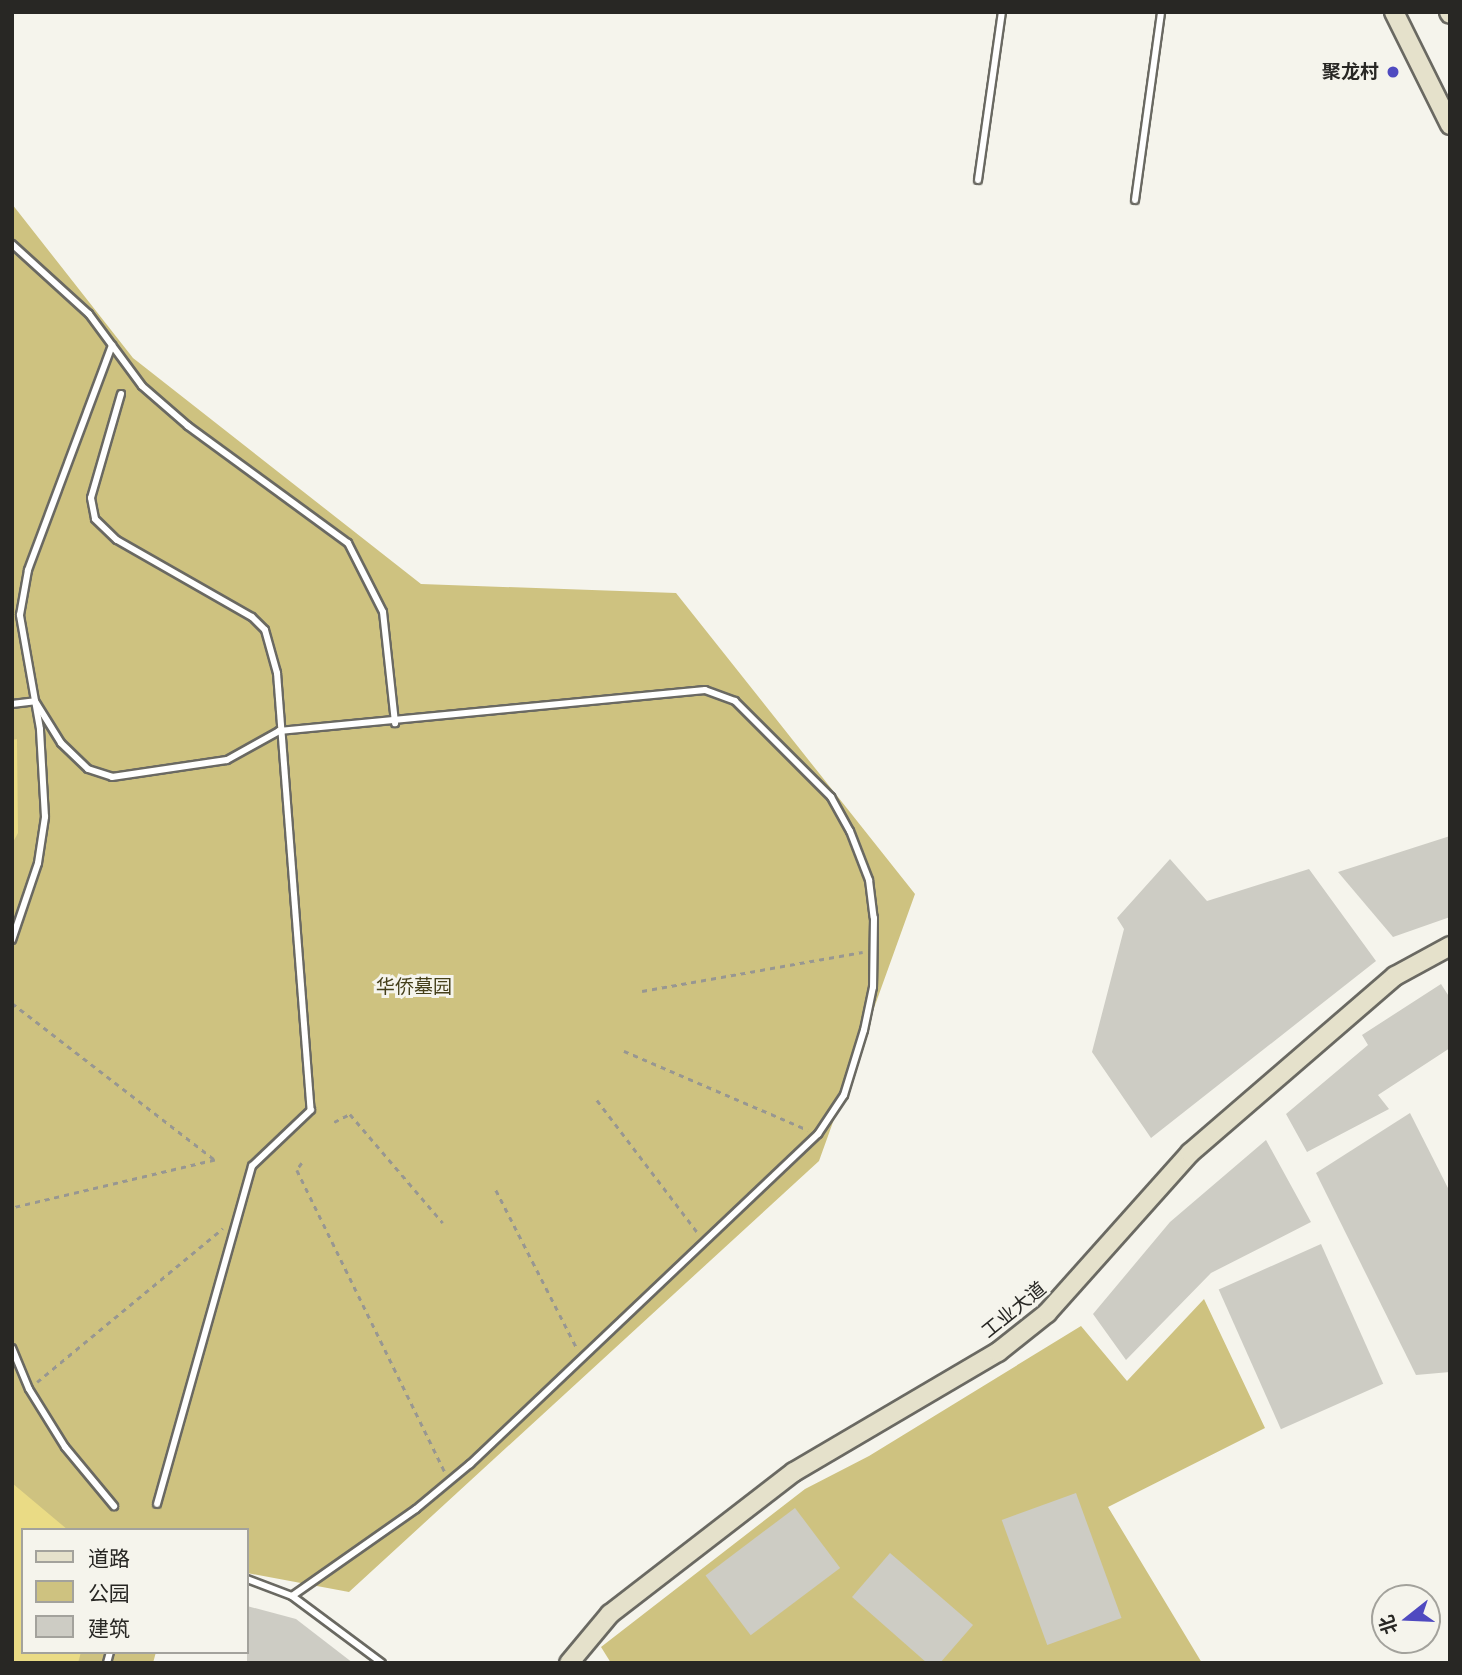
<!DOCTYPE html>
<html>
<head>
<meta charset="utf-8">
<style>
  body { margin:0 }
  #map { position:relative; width:1462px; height:1675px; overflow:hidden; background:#f5f4ec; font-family:Raleway,"Noto Sans SC",sans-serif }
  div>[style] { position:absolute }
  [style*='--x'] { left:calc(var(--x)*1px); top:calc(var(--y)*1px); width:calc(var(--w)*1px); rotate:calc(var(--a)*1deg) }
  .green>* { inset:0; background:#cec280 }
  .water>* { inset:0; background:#eadb85 }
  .building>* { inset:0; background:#cdccc4; transform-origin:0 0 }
  .path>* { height:2.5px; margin-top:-1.25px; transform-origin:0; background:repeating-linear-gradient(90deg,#989791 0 5px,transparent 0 10px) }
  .roads { filter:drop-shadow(2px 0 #6a6962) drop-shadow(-2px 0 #6a6962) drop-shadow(0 2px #6a6962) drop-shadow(0 -2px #6a6962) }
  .lane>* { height:6px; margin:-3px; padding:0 3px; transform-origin:3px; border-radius:3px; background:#fff }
  .secondary>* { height:18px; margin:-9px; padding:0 9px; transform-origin:9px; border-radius:9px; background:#e5e1cb }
  .dots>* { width:19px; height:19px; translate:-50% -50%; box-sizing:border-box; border:4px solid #f5f4ec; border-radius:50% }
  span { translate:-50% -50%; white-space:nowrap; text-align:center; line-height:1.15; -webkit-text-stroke:6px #f5f4ec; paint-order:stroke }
  .poi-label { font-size:19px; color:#282724; font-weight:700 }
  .right { translate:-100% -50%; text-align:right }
  .park-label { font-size:19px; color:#453f1a }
  .street-label { font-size:19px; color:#282724 }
  .frame { position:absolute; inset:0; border:14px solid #282724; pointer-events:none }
  .legend { position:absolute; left:21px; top:1528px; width:228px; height:126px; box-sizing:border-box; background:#f5f4ec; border:2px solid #a3a29c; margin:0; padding:9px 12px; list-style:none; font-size:21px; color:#282724 }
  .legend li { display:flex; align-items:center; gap:14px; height:35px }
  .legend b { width:35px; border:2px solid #a3a29c }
  .north { position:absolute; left:1371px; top:1584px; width:70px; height:70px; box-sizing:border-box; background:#f5f4ec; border:2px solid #a3a29c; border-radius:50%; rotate:252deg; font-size:19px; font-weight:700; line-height:28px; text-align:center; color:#282724 }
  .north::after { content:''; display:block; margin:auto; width:24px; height:32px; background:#4f4ac0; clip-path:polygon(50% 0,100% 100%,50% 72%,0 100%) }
</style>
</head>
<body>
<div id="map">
  <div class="green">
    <i style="clip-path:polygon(12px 204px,133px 358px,421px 584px,676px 593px,915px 894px,819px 1161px,349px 1592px,247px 1573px,247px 1530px,23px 1530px,23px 1652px,156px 1652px,153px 1663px,12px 1663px)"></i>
    <i style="clip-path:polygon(1204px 1299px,1265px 1428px,1108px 1507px,1202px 1663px,611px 1663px,601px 1647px,805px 1489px,869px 1456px,1081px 1326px,1127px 1381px)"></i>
  </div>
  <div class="water">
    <i style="clip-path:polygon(17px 739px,18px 833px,12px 844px,12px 740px)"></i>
    <i style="clip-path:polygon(12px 1483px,68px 1530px,23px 1530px,23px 1652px,81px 1652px,78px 1663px,12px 1663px)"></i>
  </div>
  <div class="building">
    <i style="clip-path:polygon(1450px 836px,1450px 917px,1393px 937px,1338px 872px)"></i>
    <i style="clip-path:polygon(1170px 859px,1207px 901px,1309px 869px,1376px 961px,1151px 1138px,1092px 1052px,1124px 929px,1117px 918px)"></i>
    <i style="clip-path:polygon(1441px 984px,1450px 998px,1450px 1048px,1378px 1095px,1389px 1109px,1307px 1152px,1286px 1114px,1368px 1045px,1362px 1035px)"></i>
    <i style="clip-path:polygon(1410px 1113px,1450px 1192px,1450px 1372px,1416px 1375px,1316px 1173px)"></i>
    <i style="clip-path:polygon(1266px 1140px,1311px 1222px,1211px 1273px,1126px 1360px,1093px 1314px,1170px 1222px)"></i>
    <i style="left:1321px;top:1244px;width:153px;height:112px;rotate:66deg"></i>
    <i style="left:1076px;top:1493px;width:133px;height:79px;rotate:70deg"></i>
    <i style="left:795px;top:1508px;width:75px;height:112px;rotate:53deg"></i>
    <i style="clip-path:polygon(890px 1553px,973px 1625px,940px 1663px,927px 1663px,852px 1597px)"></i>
    <i style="clip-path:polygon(247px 1606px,296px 1619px,353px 1663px,247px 1663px)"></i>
  </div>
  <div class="path">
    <i style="--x:642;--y:991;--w:224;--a:-10"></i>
    <i style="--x:12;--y:1003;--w:257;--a:37.7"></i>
    <i style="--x:215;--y:1160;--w:209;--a:166.7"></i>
    <i style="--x:624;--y:1051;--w:200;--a:23.2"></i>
    <i style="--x:597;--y:1100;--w:167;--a:52.8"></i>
    <i style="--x:334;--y:1122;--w:18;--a:-27"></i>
    <i style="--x:350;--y:1114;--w:143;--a:49.5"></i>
    <i style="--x:302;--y:1163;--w:9;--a:126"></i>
    <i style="--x:297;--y:1170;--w:336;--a:63.9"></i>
    <i style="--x:496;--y:1190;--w:178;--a:62.9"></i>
    <i style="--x:37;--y:1382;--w:241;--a:-39.6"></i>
  </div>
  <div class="roads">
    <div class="lane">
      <i style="--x:978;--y:180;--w:170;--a:-81.9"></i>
      <i style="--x:1135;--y:200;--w:190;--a:-82.1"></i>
      <i style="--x:12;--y:244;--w:104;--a:42.3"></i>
      <i style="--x:89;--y:314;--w:89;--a:53.6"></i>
      <i style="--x:142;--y:386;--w:61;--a:41"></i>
      <i style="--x:188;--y:426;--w:198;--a:36.2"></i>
      <i style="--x:348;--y:543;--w:77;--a:63.1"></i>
      <i style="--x:383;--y:612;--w:112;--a:83.8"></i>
      <i style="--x:121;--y:394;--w:108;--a:106.1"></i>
      <i style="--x:91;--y:498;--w:21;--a:79"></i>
      <i style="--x:95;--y:519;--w:30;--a:44"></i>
      <i style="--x:117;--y:540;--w:155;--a:29.7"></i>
      <i style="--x:252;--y:617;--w:18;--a:45"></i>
      <i style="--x:265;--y:630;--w:45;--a:74.4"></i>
      <i style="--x:277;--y:673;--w:438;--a:85.6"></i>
      <i style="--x:311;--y:1110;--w:81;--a:136.5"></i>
      <i style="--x:252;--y:1166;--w:351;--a:105.7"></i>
      <i style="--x:12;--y:704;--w:23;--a:-7"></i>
      <i style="--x:35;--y:701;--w:49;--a:58.2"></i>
      <i style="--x:61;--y:743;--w:37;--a:44"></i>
      <i style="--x:88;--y:769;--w:25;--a:18"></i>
      <i style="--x:112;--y:777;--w:116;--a:-8.4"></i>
      <i style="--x:227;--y:760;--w:60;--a:-29.1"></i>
      <i style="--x:279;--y:731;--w:428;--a:-5.5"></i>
      <i style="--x:705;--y:690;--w:32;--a:20"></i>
      <i style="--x:735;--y:701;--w:136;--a:45"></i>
      <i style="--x:831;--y:797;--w:39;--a:61"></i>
      <i style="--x:850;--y:831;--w:53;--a:68.8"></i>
      <i style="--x:869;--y:880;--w:38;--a:83"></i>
      <i style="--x:874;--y:918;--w:69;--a:90.8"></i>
      <i style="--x:873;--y:987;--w:44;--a:101.8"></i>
      <i style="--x:864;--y:1030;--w:68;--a:107.1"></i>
      <i style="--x:844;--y:1095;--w:47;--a:123.7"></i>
      <i style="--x:818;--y:1134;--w:480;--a:136.5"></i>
      <i style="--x:470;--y:1464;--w:70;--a:140.2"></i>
      <i style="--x:416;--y:1509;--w:151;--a:144.9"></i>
      <i style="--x:12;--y:940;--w:81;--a:-71.3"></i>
      <i style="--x:38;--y:863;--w:47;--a:-81.3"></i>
      <i style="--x:45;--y:817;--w:88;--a:-93.3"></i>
      <i style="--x:40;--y:729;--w:116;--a:-100"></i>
      <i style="--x:20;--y:615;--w:46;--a:-79.9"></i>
      <i style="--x:28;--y:570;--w:240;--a:-69.5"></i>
      <i style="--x:12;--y:1348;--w:44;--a:67.5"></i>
      <i style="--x:29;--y:1389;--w:68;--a:58.2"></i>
      <i style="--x:65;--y:1447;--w:77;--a:50.3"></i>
      <i style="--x:247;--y:1579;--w:48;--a:20.7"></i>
      <i style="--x:292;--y:1596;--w:112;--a:36.7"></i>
      <i style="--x:107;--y:1663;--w:11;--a:-75"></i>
    </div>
    <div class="secondary">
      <i style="--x:1394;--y:12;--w:126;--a:63.6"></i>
      <i style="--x:1449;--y:12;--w:2;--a:63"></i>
      <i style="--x:569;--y:1663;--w:64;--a:-50.1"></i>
      <i style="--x:610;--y:1614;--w:232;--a:-37.7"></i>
      <i style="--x:794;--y:1472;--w:237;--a:-30.5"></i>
      <i style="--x:998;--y:1352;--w:63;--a:-38.5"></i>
      <i style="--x:1047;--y:1313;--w:215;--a:-48.2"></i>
      <i style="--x:1190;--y:1153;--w:271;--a:-40.8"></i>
      <i style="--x:1395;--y:976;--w:63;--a:-28.6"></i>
    </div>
  </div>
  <div class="dots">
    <i style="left:1393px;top:72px;background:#4f4ac0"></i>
  </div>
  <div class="poi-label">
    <span class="right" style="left:1379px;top:72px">聚龙村</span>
  </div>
  <div class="park-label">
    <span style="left:414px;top:987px">华侨墓园</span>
  </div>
  <div class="street-label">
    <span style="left:1014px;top:1310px;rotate:-39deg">工业大道</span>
  </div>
  <div class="frame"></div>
  <ul class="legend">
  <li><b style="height:9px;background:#e5e1cb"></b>道路</li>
  <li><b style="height:19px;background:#cec280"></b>公园</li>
  <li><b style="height:19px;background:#cdccc4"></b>建筑</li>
  </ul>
  <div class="north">北</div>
</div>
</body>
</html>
